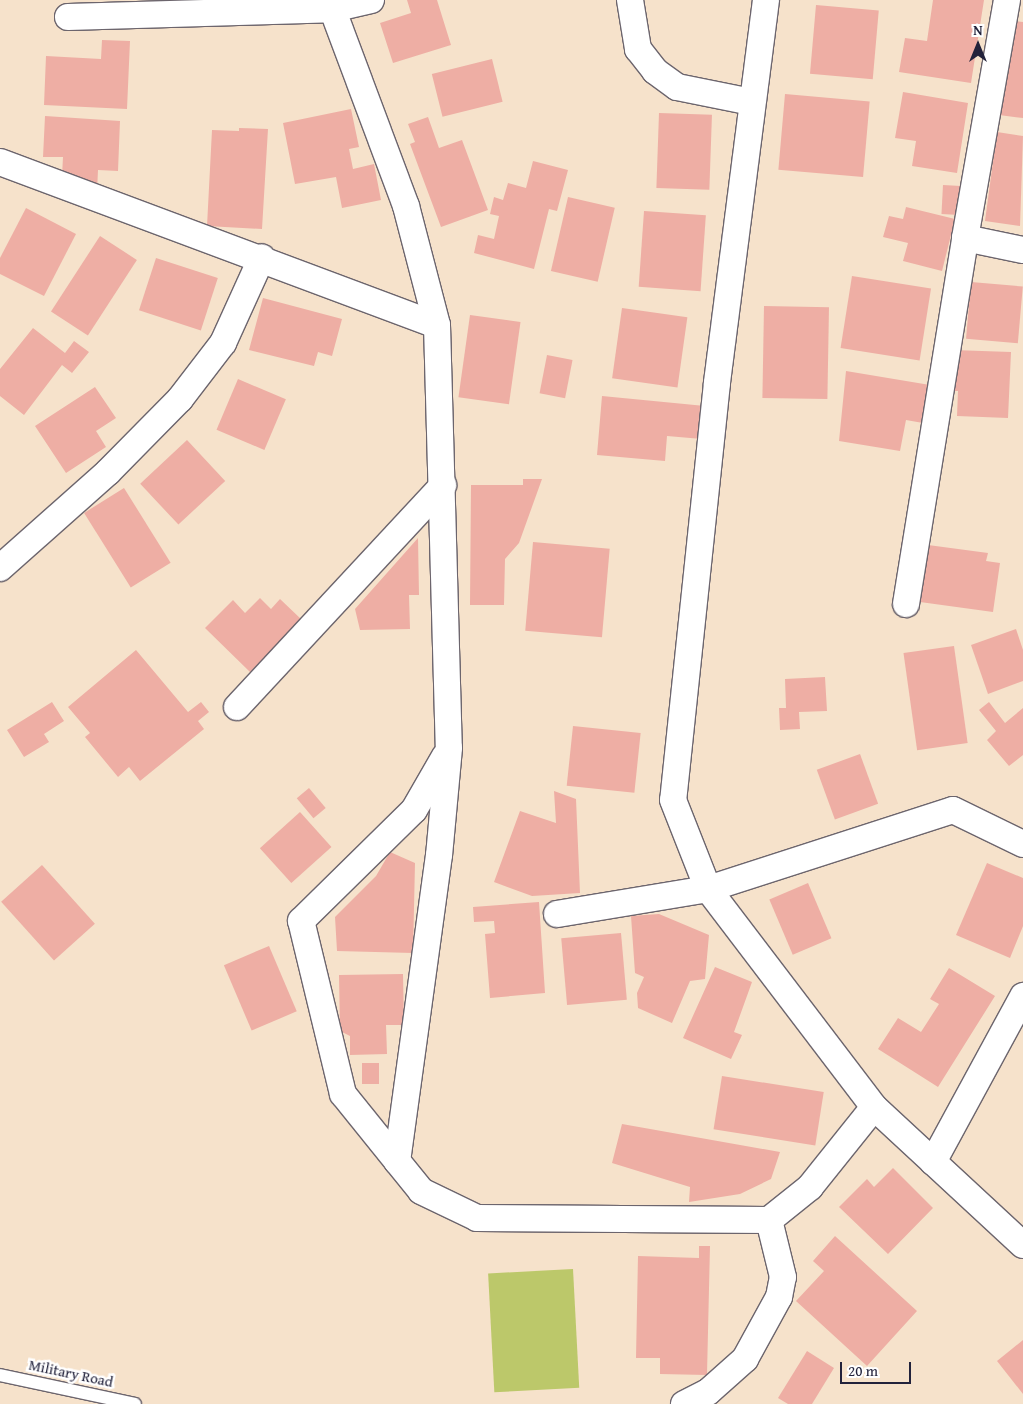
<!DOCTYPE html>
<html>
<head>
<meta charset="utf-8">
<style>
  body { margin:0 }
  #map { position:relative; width:1023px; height:1404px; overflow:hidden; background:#f6e2cb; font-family:"Gentium Book Plus",serif }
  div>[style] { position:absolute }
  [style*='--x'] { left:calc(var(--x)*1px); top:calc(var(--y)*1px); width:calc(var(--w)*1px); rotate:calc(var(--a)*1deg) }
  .green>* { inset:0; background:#bcc86a; transform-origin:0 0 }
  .building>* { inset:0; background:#eeaea4; transform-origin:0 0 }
  .roads { filter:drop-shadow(1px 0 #6c656d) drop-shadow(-1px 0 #6c656d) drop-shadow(0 1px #6c656d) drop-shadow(0 -1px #6c656d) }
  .service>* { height:12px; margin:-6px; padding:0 6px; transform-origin:6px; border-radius:6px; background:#fff }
  .minor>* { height:26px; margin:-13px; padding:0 13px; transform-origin:13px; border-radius:13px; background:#fff }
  span { translate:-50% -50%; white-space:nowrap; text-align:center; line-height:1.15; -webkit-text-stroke:5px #fff; paint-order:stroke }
  .street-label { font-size:15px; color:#22223b }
  .north { position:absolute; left:953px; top:20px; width:50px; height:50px; -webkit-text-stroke:4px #fff; paint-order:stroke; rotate:0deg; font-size:14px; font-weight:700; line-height:20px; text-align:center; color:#22223b }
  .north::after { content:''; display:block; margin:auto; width:18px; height:22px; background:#22223b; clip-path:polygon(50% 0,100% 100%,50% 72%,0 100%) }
  .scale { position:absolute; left:840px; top:1362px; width:71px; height:22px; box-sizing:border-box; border:2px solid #22223b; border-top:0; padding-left:6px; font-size:15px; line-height:18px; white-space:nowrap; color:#22223b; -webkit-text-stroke:4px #fff; paint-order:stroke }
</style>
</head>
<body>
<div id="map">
  <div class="green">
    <i style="left:573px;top:1269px;width:119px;height:85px;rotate:87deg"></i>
  </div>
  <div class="building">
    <i style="clip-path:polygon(407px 0,437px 0,451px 45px,393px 63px,380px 23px,411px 13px)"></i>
    <i style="clip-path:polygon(933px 0,984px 0,971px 83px,899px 72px,905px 38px,927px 41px)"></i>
    <i style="left:816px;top:5px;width:63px;height:69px;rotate:5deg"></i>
    <i style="clip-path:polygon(1013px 21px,1023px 22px,1023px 118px,999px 115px)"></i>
    <i style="clip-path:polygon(102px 40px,130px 41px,127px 109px,44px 105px,46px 56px,101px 59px)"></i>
    <i style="left:492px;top:59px;width:44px;height:62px;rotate:76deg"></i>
    <i style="clip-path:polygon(903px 92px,968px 103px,957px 173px,912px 166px,916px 141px,895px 138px)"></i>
    <i style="left:785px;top:94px;width:85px;height:76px;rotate:5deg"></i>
    <i style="clip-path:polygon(351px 109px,359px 147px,349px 149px,353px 169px,374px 164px,381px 200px,342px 208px,336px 177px,295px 184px,283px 123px)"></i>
    <i style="left:659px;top:113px;width:53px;height:75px;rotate:2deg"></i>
    <i style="clip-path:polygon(45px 116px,120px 121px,118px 171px,98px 170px,97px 192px,62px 176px,63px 157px,43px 157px)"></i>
    <i style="clip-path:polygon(428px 117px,439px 148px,462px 140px,488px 210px,441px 227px,410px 144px,415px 142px,408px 124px)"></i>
    <i style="clip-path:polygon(239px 128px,268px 129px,262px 229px,207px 226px,212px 130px,239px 131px)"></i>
    <i style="clip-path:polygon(997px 132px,1023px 136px,1020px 226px,985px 221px)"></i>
    <i style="clip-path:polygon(533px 161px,568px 170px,557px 211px,549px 209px,534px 269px,474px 253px,478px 235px,494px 239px,499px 216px,490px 214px,494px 197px,503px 200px,508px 183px,526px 188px)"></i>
    <i style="left:943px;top:185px;width:18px;height:29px;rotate:3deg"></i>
    <i style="left:568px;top:197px;width:48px;height:76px;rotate:13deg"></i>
    <i style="clip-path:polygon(906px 207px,955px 219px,942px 271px,903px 261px,908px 243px,883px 237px,889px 216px,903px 219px)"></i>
    <i style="clip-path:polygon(26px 208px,76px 234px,44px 296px,0 274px,0 258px)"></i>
    <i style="left:644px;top:211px;width:62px;height:76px;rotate:4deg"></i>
    <i style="left:100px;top:236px;width:44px;height:90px;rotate:33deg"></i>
    <i style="left:156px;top:258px;width:65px;height:55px;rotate:18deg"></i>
    <i style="left:852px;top:276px;width:80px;height:73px;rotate:9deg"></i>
    <i style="left:971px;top:282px;width:52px;height:57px;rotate:5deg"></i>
    <i style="clip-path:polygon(263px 298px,342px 319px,332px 356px,318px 352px,314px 366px,249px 350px)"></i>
    <i style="left:764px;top:306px;width:65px;height:92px;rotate:1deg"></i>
    <i style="left:622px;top:308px;width:66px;height:71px;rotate:8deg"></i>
    <i style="left:470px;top:315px;width:51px;height:83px;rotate:8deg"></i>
    <i style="clip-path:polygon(33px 328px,65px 353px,74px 341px,89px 352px,72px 373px,62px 365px,24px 415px,0 396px,0 369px)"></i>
    <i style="clip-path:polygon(953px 350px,1011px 352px,1008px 418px,957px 416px,958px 391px,951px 391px)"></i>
    <i style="left:547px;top:355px;width:26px;height:39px;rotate:11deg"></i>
    <i style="clip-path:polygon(846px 371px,930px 385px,923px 423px,906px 420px,900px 451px,839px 441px)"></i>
    <i style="left:238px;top:379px;width:52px;height:55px;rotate:23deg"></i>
    <i style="clip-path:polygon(95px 387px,116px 418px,96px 431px,106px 447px,66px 473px,35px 426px)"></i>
    <i style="clip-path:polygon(602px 396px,705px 406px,702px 439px,667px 436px,665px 461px,597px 455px)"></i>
    <i style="left:187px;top:440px;width:56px;height:64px;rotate:47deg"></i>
    <i style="clip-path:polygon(523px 479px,542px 479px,519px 543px,505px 559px,504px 605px,470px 605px,471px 485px,523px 485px)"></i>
    <i style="left:124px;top:488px;width:88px;height:47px;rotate:58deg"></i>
    <i style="clip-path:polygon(418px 538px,419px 595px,409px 595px,410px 629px,360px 630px,355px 609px)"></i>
    <i style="left:533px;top:542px;width:77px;height:89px;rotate:5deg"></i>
    <i style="clip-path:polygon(928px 545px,988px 553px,986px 561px,1000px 563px,993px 612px,920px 602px)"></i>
    <i style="clip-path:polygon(260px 598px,271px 609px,280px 599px,302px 620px,250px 672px,205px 628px,233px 600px,245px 613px)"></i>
    <i style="clip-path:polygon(1016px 629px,1023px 650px,1023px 681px,988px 694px,971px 645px)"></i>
    <i style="left:954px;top:646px;width:98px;height:51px;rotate:82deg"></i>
    <i style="clip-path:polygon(136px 650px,188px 712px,201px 702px,209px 712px,198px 721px,204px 729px,140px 781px,129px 767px,118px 777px,85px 737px,90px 733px,68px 707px)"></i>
    <i style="clip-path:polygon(825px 677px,827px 711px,799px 712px,800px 729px,780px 730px,779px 708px,786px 708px,785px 679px)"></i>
    <i style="clip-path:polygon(52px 702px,64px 721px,44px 734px,49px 742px,24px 757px,7px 730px)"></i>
    <i style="clip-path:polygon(989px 702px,1005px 723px,1023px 708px,1023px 755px,1009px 766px,987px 740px,996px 731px,979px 710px)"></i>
    <i style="left:573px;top:726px;width:68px;height:60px;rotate:6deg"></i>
    <i style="left:860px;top:754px;width:53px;height:46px;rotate:70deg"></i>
    <i style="left:309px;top:788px;width:26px;height:16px;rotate:50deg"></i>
    <i style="clip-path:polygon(554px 791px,576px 799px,580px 893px,532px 896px,494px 882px,520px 811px,556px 823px)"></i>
    <i style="left:300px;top:812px;width:47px;height:54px;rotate:48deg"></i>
    <i style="clip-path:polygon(390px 852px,415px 863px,413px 953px,337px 951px,335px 917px,376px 876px)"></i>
    <i style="clip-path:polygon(987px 863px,1023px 878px,1023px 926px,1010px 958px,956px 935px)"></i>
    <i style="left:42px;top:865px;width:79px;height:55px;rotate:48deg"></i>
    <i style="left:808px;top:883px;width:60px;height:42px;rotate:67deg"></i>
    <i style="clip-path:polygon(539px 902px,545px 993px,490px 998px,485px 934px,495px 933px,494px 921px,474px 922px,473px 907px)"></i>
    <i style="clip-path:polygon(659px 914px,709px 935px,705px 979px,690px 981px,672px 1023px,638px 1008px,637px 993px,644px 977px,635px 973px,631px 916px)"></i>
    <i style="left:621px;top:933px;width:67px;height:60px;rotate:85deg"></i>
    <i style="left:269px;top:946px;width:71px;height:49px;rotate:67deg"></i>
    <i style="clip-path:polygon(715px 967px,752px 982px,734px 1032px,742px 1035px,731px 1059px,683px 1038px)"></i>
    <i style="clip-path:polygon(949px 968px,995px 996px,938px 1087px,878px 1049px,898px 1018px,921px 1032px,939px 1004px,930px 999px)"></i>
    <i style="clip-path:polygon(403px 974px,404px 1025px,386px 1025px,387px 1054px,350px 1055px,350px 1036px,340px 1031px,339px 975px)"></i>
    <i style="left:362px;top:1063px;width:17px;height:21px"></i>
    <i style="left:722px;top:1076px;width:103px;height:54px;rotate:9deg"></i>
    <i style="clip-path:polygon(622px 1124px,780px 1152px,771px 1179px,740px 1194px,689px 1202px,690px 1187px,612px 1163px)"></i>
    <i style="clip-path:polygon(893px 1168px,933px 1208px,888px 1254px,839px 1207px,867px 1179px,874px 1187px)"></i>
    <i style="clip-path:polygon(835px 1236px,917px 1311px,867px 1366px,796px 1301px,824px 1271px,813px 1261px)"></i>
    <i style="clip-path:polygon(699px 1246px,710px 1246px,707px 1375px,660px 1374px,660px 1358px,636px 1358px,638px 1256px,699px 1258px)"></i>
    <i style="clip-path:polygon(1023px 1340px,1023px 1394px,997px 1361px)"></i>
    <i style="clip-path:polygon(807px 1351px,834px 1368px,812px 1404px,788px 1404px,778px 1398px)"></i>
  </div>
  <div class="roads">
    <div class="service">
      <i style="--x:0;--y:1375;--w:138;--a:12.1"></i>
    </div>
    <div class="minor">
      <i style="--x:329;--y:0;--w:220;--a:69.5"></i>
      <i style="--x:406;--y:206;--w:123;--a:75.4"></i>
      <i style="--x:630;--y:0;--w:50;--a:80.7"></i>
      <i style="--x:638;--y:49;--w:28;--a:52"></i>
      <i style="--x:655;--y:71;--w:27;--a:36"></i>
      <i style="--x:677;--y:87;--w:76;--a:11.3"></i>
      <i style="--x:766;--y:0;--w:386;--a:97.3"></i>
      <i style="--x:717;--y:383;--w:419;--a:96"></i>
      <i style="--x:673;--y:800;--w:96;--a:68.5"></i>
      <i style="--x:708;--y:889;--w:274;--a:52.7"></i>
      <i style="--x:874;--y:1107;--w:203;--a:42.8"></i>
      <i style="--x:1007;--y:0;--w:242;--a:100"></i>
      <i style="--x:965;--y:238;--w:59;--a:11.7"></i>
      <i style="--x:68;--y:17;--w:264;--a:-1.7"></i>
      <i style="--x:332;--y:9;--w:40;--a:-13"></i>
      <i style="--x:0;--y:162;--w:466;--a:20.5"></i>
      <i style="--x:437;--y:325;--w:423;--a:88.4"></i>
      <i style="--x:449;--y:748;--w:107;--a:95.3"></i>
      <i style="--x:439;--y:855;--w:309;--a:97.8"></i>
      <i style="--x:397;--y:1161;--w:38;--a:51"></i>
      <i style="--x:421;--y:1191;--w:62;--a:25.7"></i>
      <i style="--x:477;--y:1218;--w:292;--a:0.4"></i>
      <i style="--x:769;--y:1220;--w:53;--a:-38.8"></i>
      <i style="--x:810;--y:1187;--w:102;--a:-51.3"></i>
      <i style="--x:0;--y:568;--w:144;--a:-41.6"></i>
      <i style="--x:108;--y:472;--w:103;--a:-45.4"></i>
      <i style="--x:180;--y:399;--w:71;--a:-52.5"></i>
      <i style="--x:223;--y:343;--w:94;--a:-65.6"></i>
      <i style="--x:906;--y:604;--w:371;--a:-80.8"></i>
      <i style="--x:237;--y:707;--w:303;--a:-47.1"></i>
      <i style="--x:557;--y:914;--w:153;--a:-9.4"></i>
      <i style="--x:708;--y:889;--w:257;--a:-17.9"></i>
      <i style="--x:953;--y:810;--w:78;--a:25.9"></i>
      <i style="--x:397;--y:1161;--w:86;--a:-128.9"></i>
      <i style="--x:343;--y:1094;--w:178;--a:-103.6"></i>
      <i style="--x:301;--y:921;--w:158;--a:-44.5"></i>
      <i style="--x:414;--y:810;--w:62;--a:-60.1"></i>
      <i style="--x:933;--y:1162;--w:189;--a:-61.5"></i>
      <i style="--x:684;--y:1404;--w:27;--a:-27"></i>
      <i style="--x:708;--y:1392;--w:50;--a:-41.7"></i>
      <i style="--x:745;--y:1359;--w:71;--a:-61.3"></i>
      <i style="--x:779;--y:1297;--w:20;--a:-79"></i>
      <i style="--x:783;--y:1277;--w:59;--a:-103.8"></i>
    </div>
  </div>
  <div class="street-label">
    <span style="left:71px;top:1373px;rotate:12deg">Military Road</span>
  </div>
  <div class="north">N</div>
  <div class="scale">20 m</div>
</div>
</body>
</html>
